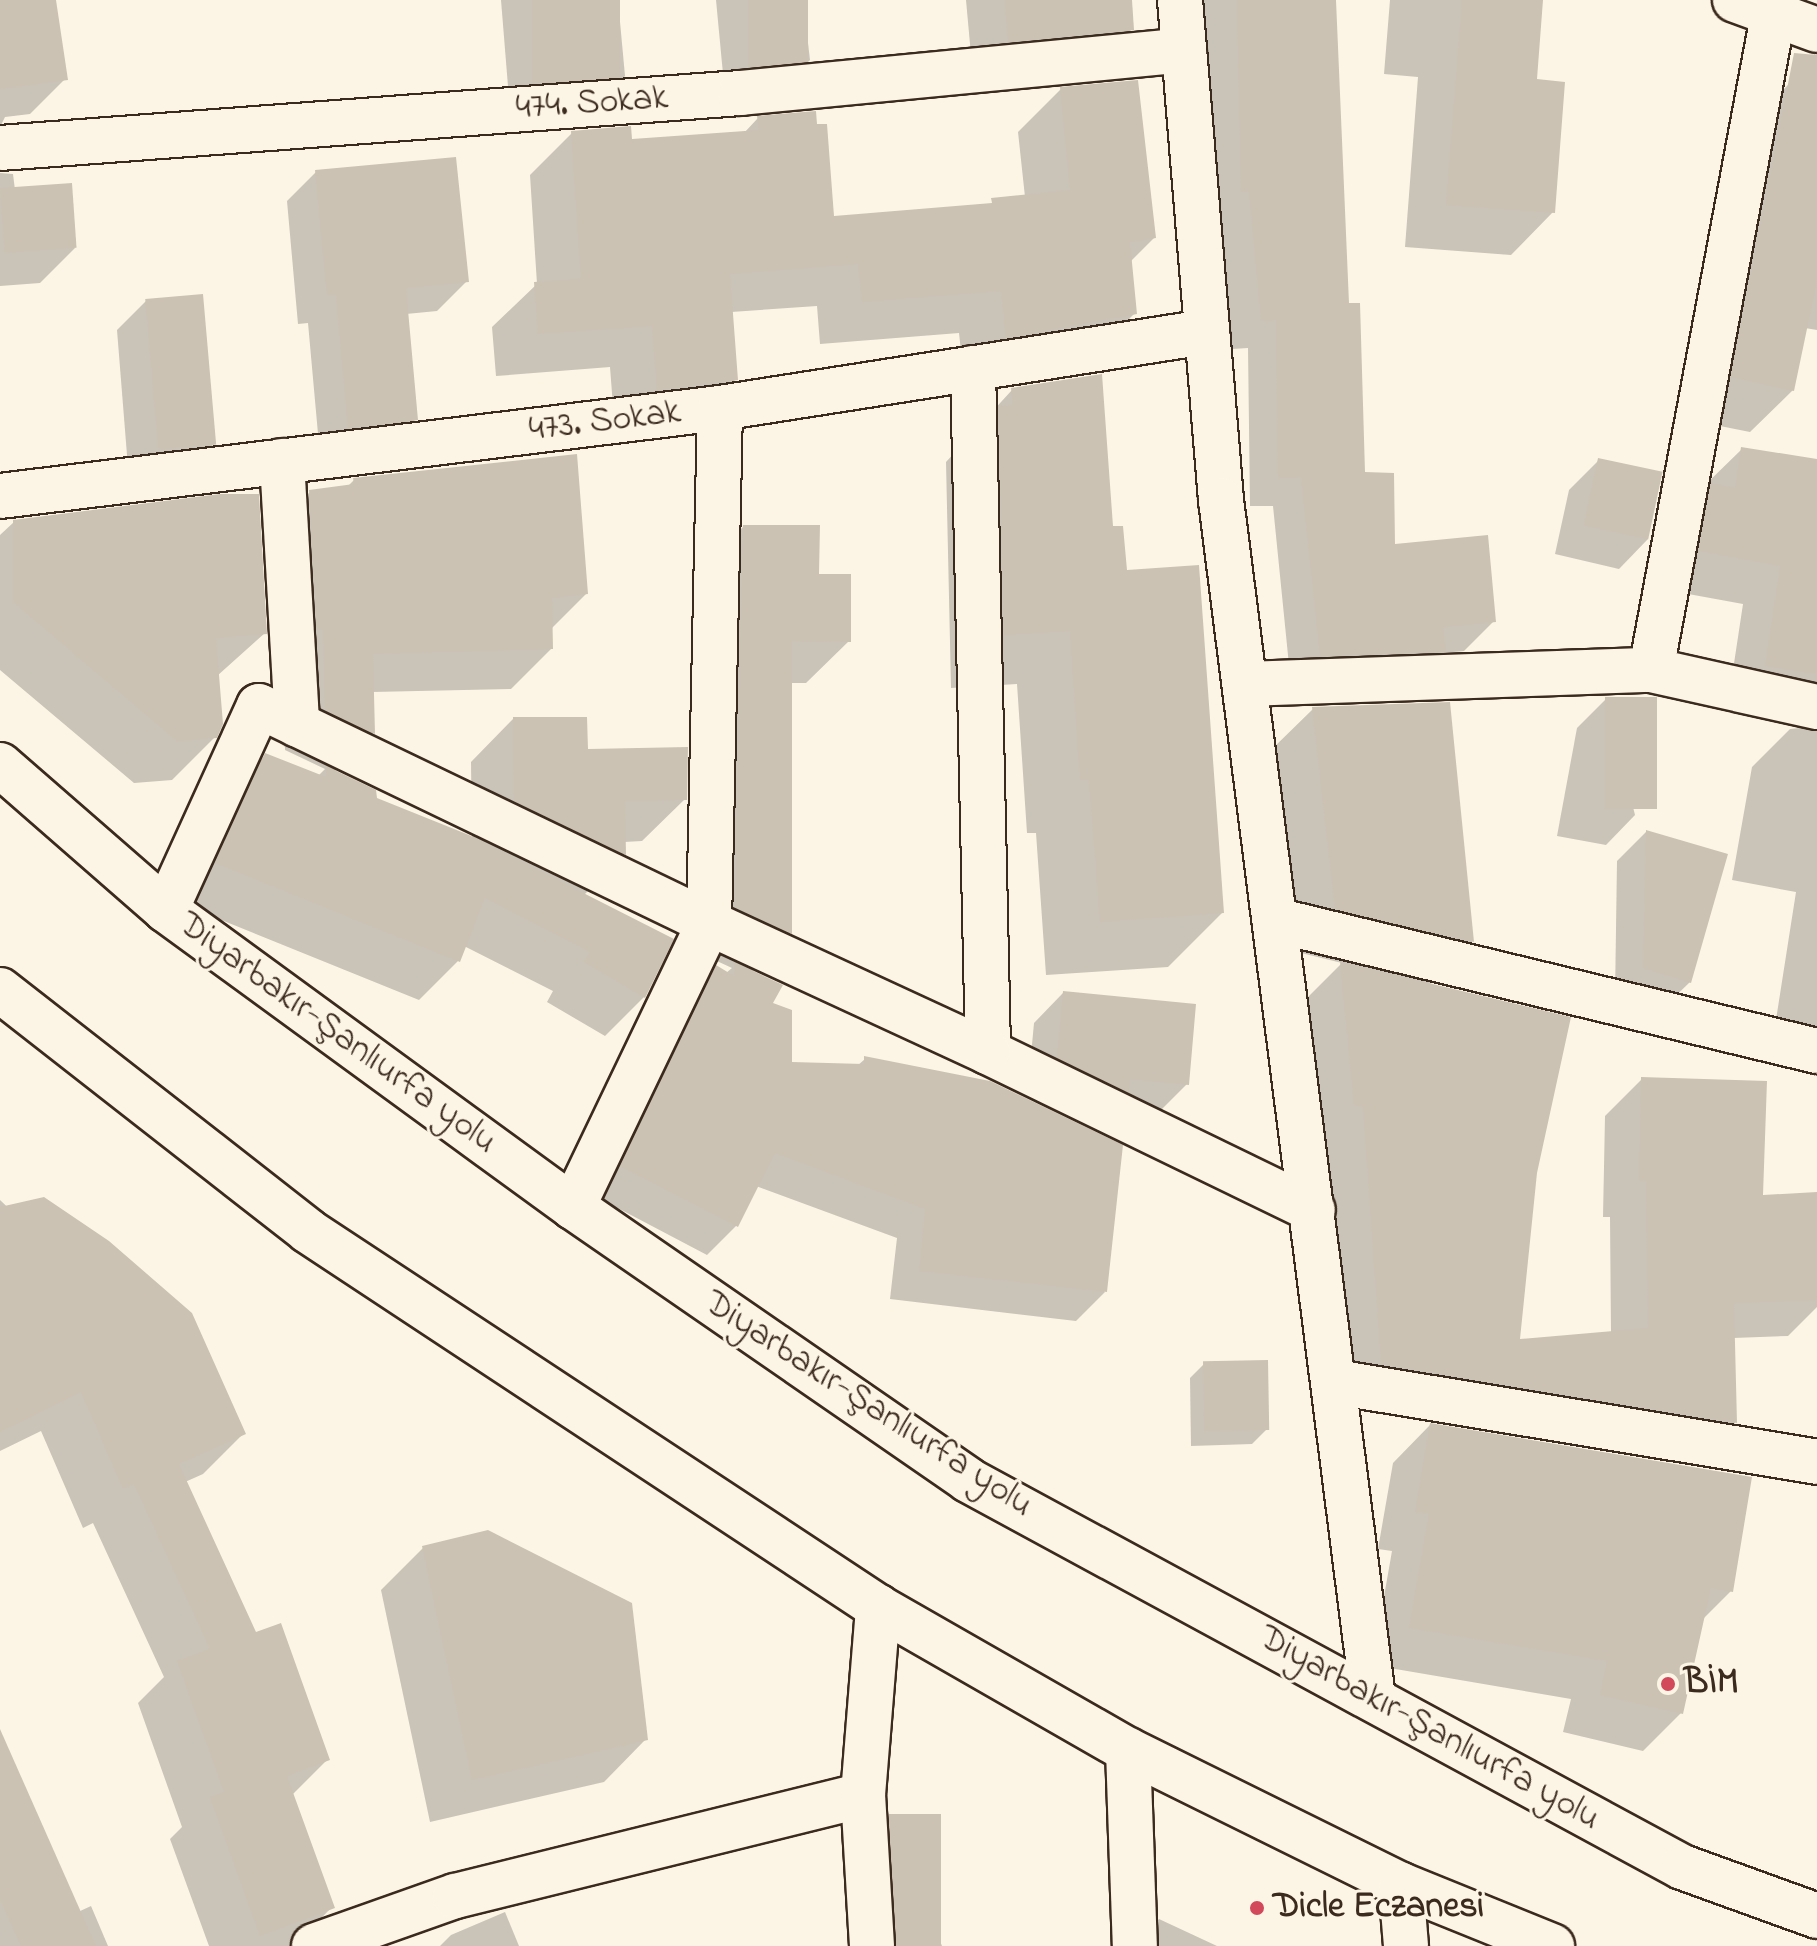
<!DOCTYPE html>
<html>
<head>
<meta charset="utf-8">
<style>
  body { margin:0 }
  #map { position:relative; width:1817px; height:1946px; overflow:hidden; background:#fcf5e5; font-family:"Indie Flower",sans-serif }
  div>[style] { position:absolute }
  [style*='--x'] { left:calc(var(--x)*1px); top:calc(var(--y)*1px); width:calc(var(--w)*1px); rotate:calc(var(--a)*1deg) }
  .shadow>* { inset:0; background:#0003 }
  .building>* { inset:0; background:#ccc2b3; transform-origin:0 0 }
  .roads { filter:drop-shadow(2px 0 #3b2a1e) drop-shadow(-2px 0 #3b2a1e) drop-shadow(0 2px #3b2a1e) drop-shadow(0 -2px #3b2a1e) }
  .minor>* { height:44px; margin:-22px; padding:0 22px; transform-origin:22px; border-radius:22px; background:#fcf5e5 }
  .tertiary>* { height:44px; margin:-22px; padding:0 22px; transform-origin:22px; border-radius:22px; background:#fcf5e5 }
  .trunk>* { height:44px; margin:-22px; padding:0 22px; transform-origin:22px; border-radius:22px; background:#fcf5e5 }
  .dots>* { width:22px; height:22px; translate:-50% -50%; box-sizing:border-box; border:4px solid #fcf5e5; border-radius:50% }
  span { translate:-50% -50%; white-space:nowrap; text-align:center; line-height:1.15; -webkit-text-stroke:6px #fcf5e5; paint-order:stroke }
  .street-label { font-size:36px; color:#3b2a1e }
  .poi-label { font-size:36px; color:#3b2a1e; font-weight:700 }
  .left { translate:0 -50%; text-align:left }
</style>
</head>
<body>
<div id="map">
  <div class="shadow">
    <i style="clip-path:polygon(0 0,54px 0,65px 79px,30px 114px,5px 117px,0 127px)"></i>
    <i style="clip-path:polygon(501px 0,618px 0,625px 76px,596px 105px,510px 111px)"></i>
    <i style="clip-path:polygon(716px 0,803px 0,810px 60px,781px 89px,725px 95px)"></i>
    <i style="clip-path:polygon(966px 0,1130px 0,1132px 29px,1096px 65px,973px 77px)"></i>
    <i style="clip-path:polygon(1198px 0,1334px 0,1347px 305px,1363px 474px,1393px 546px,1494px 621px,1464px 651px,1442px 653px,1414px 681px,1291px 685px,1273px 506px,1250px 506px,1248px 348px,1232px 349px,1220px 220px,1213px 220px,1210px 68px,1203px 69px)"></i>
    <i style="clip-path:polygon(1390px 0,1541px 0,1535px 81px,1553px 212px,1511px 255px,1405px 247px,1418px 77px,1384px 74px)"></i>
    <i style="clip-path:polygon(1788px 85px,1817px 91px,1817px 330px,1805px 328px,1793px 390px,1750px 432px,1690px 420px,1746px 127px)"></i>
    <i style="clip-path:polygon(1061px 89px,1154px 238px,1130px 262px,1135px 313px,1092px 356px,964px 379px,959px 333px,820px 344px,817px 306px,731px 312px,736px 379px,693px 422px,615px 432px,610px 367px,496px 376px,492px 327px,537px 284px,530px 175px,572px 133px,630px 141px,744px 133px,758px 118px,832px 218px,987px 205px,1025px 197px,1018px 132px)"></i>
    <i style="clip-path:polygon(316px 172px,467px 281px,437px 311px,406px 314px,416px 419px,387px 448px,320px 456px,308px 323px,298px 324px,287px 201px)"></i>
    <i style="clip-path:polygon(0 173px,13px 174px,15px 190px,75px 248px,40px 283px,0 286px)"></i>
    <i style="clip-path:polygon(146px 301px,214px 444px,184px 473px,129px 480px,117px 330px)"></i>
    <i style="clip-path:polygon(1012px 390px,1111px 529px,1222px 913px,1168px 967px,1046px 975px,1036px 833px,1027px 833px,1017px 684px,951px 688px,946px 462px)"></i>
    <i style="clip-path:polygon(1742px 449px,1817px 461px,1817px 1065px,1770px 1058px,1796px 892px,1732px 880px,1752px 767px,1790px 729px,1800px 728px,1728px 703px,1743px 604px,1661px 589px,1703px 487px)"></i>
    <i style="clip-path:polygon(1598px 461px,1648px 539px,1619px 569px,1555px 554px,1569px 490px)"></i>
    <i style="clip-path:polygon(354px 480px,586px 594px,551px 629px,551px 649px,511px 689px,372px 692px,373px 733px,334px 772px,375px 799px,472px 839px,471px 762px,513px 719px,685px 799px,642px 841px,624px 842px,624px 855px,584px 895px,644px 997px,605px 1036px,547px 1002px,553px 991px,464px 946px,458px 961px,419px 1000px,177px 902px,226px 794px,266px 755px,318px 776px,325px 769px,285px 750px,283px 669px,269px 532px,310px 492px,347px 487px)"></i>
    <i style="clip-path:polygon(14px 522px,265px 633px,217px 676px,215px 737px,172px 780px,134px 783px,0 670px,0 535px)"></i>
    <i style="clip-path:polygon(743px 527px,817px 576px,849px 641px,806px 683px,790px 683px,790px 933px,751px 972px,771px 1004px,790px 1064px,857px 1066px,865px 1059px,1105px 1292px,1076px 1321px,890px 1299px,897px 1238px,756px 1186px,736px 1226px,707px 1255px,593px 1195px,688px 997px,717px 968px,726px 973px,732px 968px,693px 950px,701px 569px)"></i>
    <i style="clip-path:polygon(1606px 699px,1635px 815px,1606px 845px,1557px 836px,1577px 728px)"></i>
    <i style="clip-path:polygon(1449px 704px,1472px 942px,1429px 985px,1535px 1173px,1518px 1342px,1611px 1333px,1610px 1217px,1603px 1217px,1605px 1116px,1642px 1079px,1761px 1197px,1817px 1194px,1817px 1307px,1788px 1336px,1733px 1338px,1735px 1423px,1698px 1460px,1345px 1401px,1327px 1143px,1318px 1141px,1304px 1001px,1342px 963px,1293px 951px,1270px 751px,1313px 709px)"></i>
    <i style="clip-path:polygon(1646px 832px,1690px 982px,1660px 1011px,1615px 997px,1617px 861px)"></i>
    <i style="clip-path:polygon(1063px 993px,1187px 1084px,1158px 1113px,1028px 1087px,1034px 1023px)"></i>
    <i style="clip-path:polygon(0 1200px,244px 1433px,203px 1474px,185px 1482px,255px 1634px,328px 1759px,292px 1795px,332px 1907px,294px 1946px,209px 1946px,170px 1839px,182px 1827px,138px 1703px,164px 1677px,93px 1523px,83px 1528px,41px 1431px,0 1451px)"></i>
    <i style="clip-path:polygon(1204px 1364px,1267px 1429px,1252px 1444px,1191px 1446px,1190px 1378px)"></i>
    <i style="clip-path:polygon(1430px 1425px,1731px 1591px,1702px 1620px,1681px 1713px,1643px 1751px,1563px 1732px,1571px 1699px,1372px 1665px,1392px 1551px,1378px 1549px,1393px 1463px)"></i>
    <i style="clip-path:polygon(423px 1548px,646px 1739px,604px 1782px,430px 1822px,381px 1590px)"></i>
    <i style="clip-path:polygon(0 1734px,78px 1912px,91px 1906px,108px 1946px,0 1946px)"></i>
    <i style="clip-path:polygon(890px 1816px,942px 1946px,867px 1946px,861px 1846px)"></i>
    <i style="clip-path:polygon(505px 1912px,519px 1946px,440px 1946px,451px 1935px)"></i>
    <i style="clip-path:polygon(1159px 1919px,1217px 1946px,1132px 1946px)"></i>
  </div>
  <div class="building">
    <i style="clip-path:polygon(0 0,56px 0,68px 80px,0 89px)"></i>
    <i style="left:532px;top:0;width:88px;height:83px"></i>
    <i style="left:748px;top:0;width:60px;height:67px"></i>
    <i style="clip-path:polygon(1005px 0,1132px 0,1134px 30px,1008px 42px)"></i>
    <i style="clip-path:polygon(1237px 0,1336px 0,1349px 303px,1360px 303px,1365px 472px,1394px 473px,1395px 544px,1488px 535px,1496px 622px,1443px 627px,1446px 652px,1320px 656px,1301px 477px,1278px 478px,1276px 320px,1261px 321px,1249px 191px,1241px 192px)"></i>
    <i style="clip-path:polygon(1462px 0,1543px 0,1537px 79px,1565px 82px,1555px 213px,1446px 205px)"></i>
    <i style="clip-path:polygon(1794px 53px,1817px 55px,1817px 281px,1794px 391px,1731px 377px)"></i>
    <i style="clip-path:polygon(1138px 80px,1156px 238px,1130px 242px,1137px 314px,1006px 338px,1001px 291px,862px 302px,858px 264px,730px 274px,738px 380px,657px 390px,652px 326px,538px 334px,534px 282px,581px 279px,571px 131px,631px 126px,632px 139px,759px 130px,757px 116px,816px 111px,817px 124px,827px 124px,834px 216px,992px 203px,991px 198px,1070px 190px,1060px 87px)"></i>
    <i style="clip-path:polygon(456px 157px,469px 282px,406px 288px,418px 420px,348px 428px,336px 295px,327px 295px,315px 170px)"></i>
    <i style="left:72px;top:183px;width:65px;height:72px;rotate:86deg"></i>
    <i style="left:203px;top:294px;width:151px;height:58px;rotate:85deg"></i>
    <i style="clip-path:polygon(1102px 374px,1113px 526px,1123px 526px,1127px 570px,1199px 565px,1224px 913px,1100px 922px,1089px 780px,1080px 780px,1070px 631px,1004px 635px,999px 406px,1013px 405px,1011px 388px)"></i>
    <i style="clip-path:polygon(1741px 447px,1817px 459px,1817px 674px,1765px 666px,1780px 566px,1699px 551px,1711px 483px,1735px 488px)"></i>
    <i style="clip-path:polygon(577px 454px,588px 594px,552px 598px,553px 649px,373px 654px,375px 734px,325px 710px,323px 629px,317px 630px,309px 490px,354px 484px,353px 478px)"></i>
    <i style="left:1598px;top:458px;width:66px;height:69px;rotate:12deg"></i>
    <i style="clip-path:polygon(220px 494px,259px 494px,267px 634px,216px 638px,223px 724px,217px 738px,177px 741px,13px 602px,13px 520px)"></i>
    <i style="clip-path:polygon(743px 525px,820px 525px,819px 574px,851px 574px,851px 642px,792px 641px,792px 934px,735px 907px)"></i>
    <i style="left:1605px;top:697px;width:52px;height:112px"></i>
    <i style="clip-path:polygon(1450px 702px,1474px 942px,1335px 909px,1312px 707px)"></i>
    <i style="clip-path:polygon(513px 717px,587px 717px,588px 749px,688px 747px,687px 800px,625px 801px,626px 855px,514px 801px)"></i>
    <i style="clip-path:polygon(265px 753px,326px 777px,326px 766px,376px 790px,377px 798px,469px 835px,674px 939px,645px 998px,584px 962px,590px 952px,485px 898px,460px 962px,215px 863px)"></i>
    <i style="clip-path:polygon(1646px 830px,1728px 854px,1691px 983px,1643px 968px)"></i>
    <i style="clip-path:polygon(734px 962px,783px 985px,773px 1003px,792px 1010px,792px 1062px,864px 1064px,864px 1056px,990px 1081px,1123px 1145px,1107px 1292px,919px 1271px,925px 1209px,775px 1153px,738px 1227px,620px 1166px,716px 965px,734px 976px)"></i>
    <i style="clip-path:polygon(1340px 962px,1571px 1017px,1537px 1173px,1520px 1339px,1648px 1328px,1646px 1181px,1639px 1180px,1641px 1077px,1767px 1081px,1763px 1195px,1817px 1192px,1817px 1300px,1734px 1303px,1737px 1423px,1381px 1364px,1363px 1107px,1354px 1105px)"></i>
    <i style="clip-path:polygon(1063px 991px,1196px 1004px,1189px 1085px,1130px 1079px,1129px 1093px,1057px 1058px)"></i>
    <i style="clip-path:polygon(44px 1197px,109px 1241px,192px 1313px,246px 1434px,179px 1464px,256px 1632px,281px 1623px,330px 1760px,287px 1776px,335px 1908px,260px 1936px,210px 1797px,224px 1792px,177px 1661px,210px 1649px,134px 1484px,123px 1489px,81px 1392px,0 1432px,0 1207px)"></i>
    <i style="left:1268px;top:1360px;width:70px;height:65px;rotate:89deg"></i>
    <i style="clip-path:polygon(1430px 1423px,1752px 1477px,1733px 1592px,1711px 1588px,1683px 1714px,1600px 1695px,1607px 1661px,1409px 1628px,1429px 1514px,1415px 1512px)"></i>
    <i style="clip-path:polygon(488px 1530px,632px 1603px,648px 1740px,472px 1780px,422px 1546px)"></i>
    <i style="clip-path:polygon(0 1729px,96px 1946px,21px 1946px,0 1899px)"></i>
    <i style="left:889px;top:1814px;width:52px;height:132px"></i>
  </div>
  <div class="roads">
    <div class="minor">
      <i style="--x:1735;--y:0;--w:87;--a:20.1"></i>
      <i style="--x:0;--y:148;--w:742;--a:-4.25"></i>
      <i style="--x:740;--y:93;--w:446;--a:-5.5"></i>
      <i style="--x:973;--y:368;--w:684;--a:88.74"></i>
      <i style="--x:988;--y:1052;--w:361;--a:25.9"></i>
      <i style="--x:720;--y:408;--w:515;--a:91.22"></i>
      <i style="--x:709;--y:923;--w:307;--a:24.8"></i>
      <i style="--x:282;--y:461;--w:264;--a:86.7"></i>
      <i style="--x:0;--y:496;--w:725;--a:-6.97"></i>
      <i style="--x:720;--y:408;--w:493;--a:-8.9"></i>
      <i style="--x:1651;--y:670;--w:682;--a:-79.43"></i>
      <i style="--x:1245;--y:684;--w:406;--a:-2"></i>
      <i style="--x:1651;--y:670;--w:170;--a:12.6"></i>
      <i style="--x:166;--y:910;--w:224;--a:-65.5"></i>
      <i style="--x:259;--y:706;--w:500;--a:25.7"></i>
      <i style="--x:709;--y:923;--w:315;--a:115.6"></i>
      <i style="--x:1275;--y:920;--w:558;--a:13.59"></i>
      <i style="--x:1335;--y:1382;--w:489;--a:9.4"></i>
      <i style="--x:1128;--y:1750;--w:196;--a:88"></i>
      <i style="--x:314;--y:1946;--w:150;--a:-19.5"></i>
      <i style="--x:455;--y:1896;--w:420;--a:-13.9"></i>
      <i style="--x:872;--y:1946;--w:151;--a:-93.4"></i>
      <i style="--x:863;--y:1795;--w:189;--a:-85.4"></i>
    </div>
    <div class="tertiary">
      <i style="--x:1180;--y:0;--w:502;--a:85.31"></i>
      <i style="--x:1221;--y:500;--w:1208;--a:82.77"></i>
      <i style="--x:1401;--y:1885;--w:61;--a:85.3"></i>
    </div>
    <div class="trunk">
      <i style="--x:0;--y:765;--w:220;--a:41.1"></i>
      <i style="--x:166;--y:910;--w:504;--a:36.12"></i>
      <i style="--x:573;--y:1207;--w:480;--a:34.6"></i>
      <i style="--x:968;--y:1480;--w:812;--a:28.46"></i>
      <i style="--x:1682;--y:1867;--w:144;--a:19.9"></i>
      <i style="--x:0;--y:990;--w:391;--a:38"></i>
      <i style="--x:308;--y:1231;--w:683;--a:33.41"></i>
      <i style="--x:878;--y:1607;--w:288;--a:29.8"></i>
      <i style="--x:1128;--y:1750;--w:305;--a:26.3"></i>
      <i style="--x:1401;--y:1885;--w:163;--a:22"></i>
    </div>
  </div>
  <div class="dots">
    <i style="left:1668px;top:1684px;background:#d1495b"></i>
    <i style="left:1257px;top:1908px;background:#d1495b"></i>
  </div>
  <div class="street-label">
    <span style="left:592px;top:104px;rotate:-4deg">474. Sokak</span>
    <span style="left:605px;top:422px;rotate:-7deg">473. Sokak</span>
    <span style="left:337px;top:1034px;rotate:36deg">Diyarbakır-Şanlıurfa yolu</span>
    <span style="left:868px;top:1405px;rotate:33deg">Diyarbakır-Şanlıurfa yolu</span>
    <span style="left:1429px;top:1729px;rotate:29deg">Diyarbakır-Şanlıurfa yolu</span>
  </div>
  <div class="poi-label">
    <span class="left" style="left:1684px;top:1684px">BİM</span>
    <span class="left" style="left:1273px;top:1908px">Dicle Eczanesi</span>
  </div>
</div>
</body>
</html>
